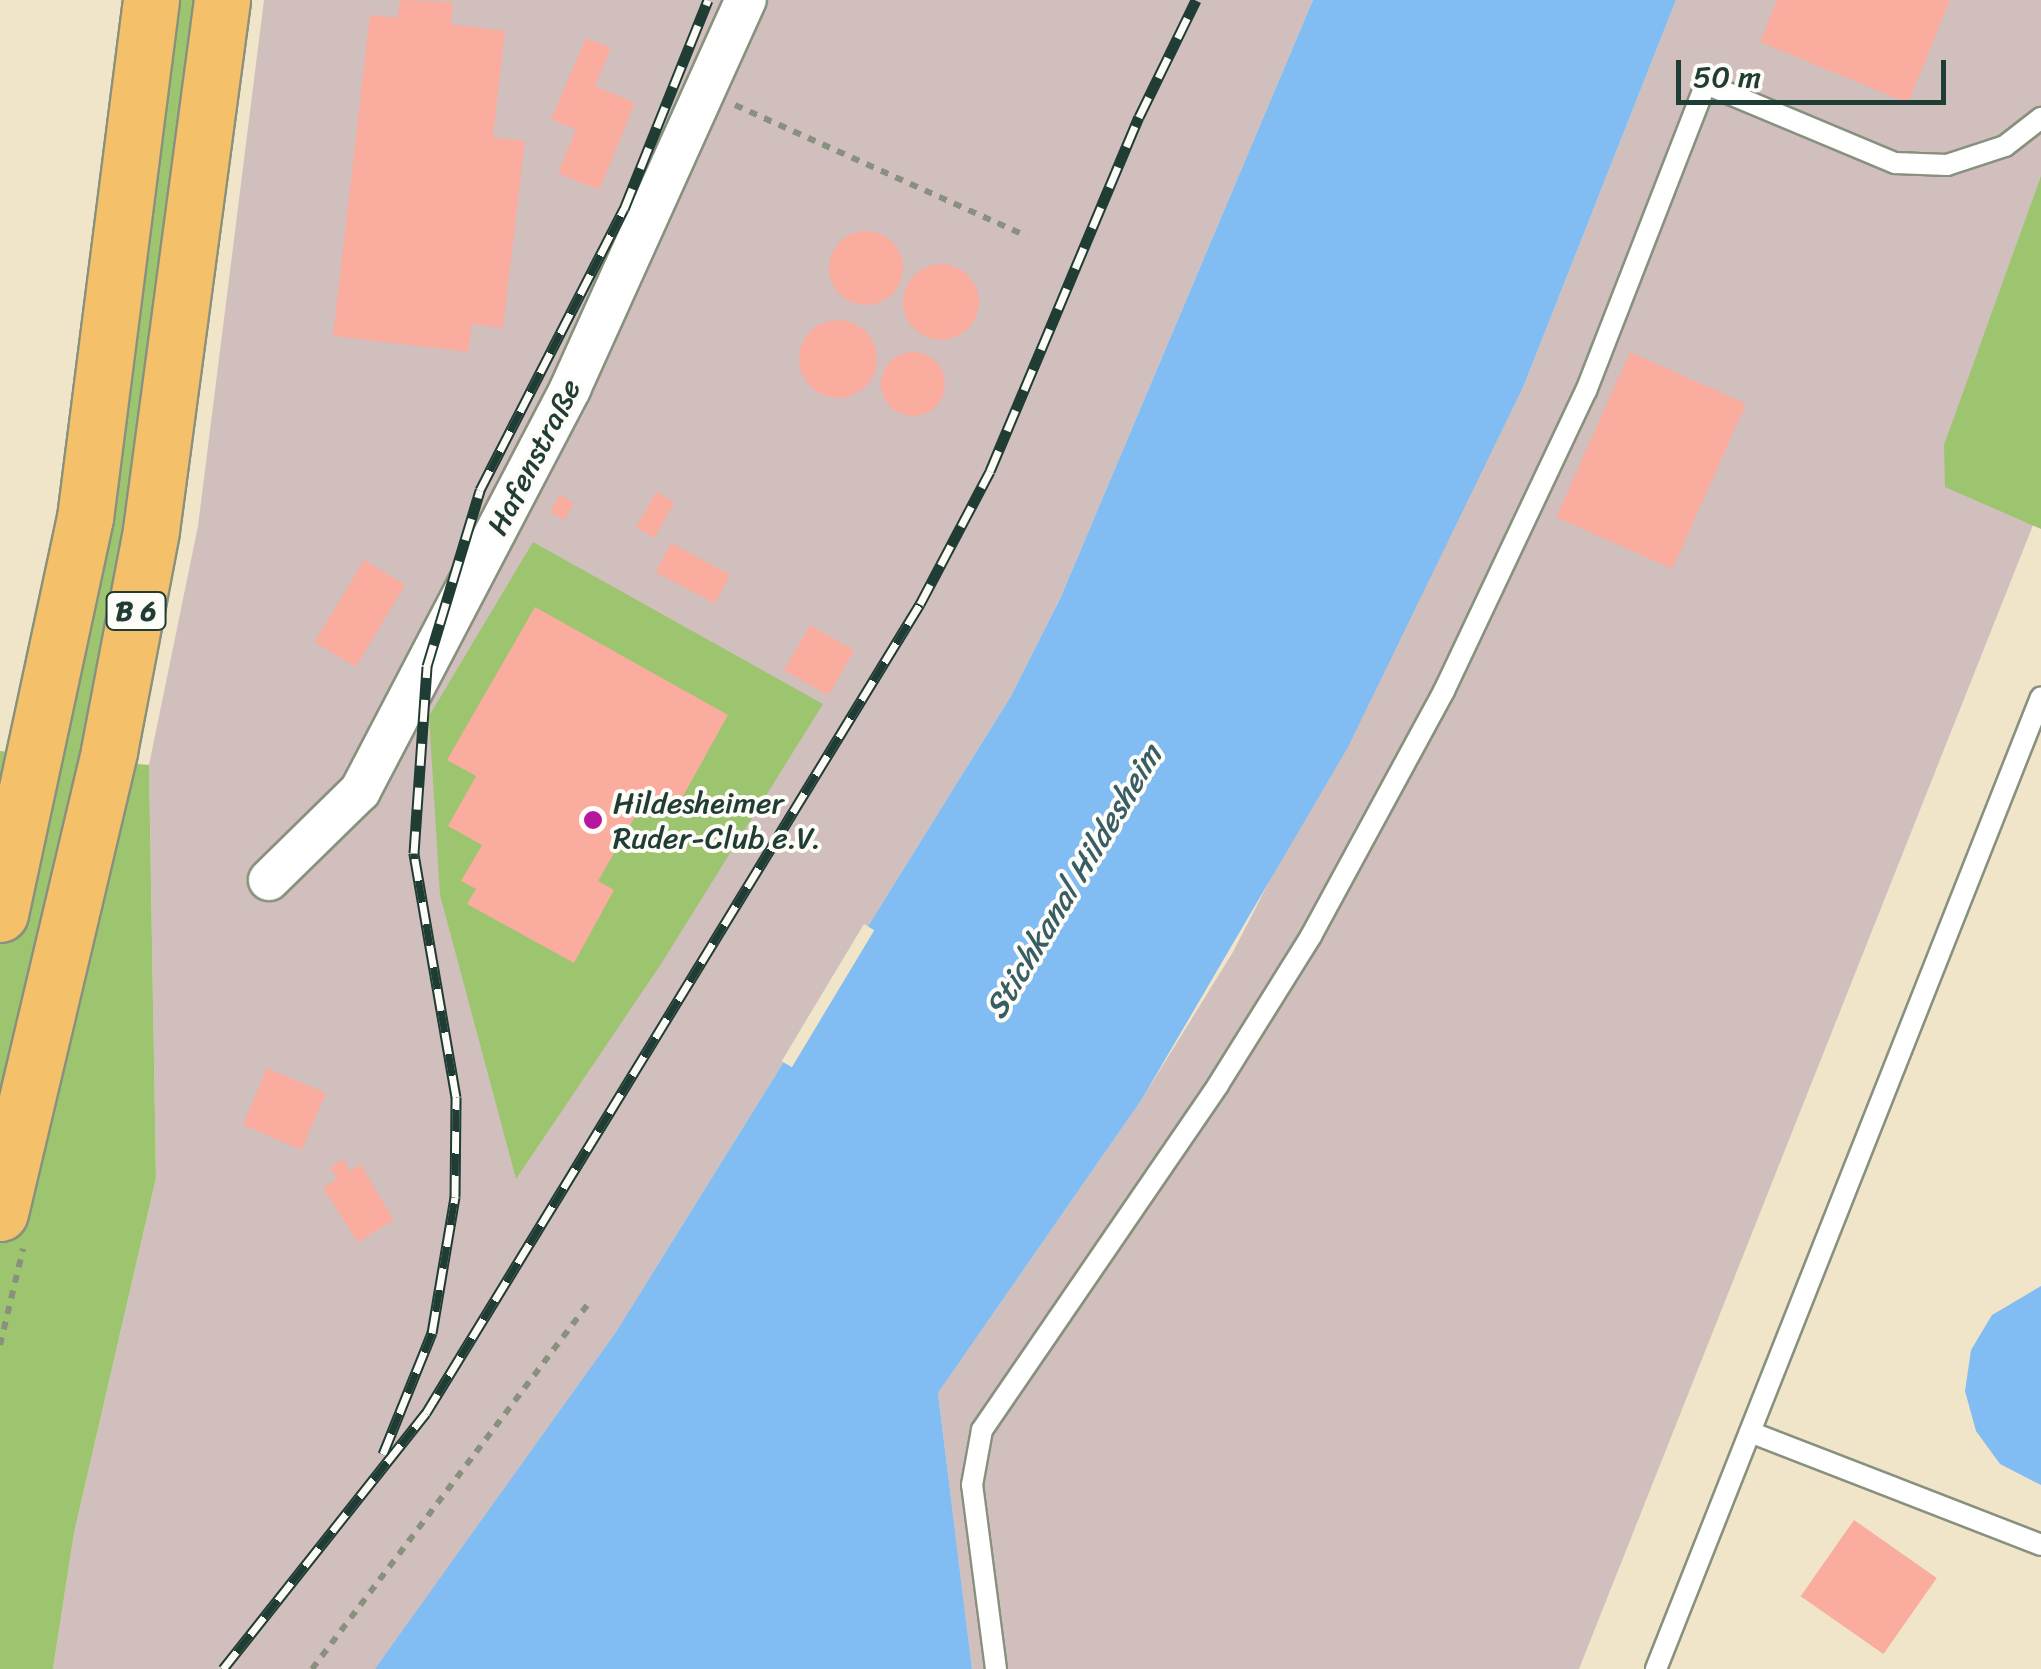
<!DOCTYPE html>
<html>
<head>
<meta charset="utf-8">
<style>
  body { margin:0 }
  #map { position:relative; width:2041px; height:1669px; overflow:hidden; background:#f0e5c9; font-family:Sriracha,sans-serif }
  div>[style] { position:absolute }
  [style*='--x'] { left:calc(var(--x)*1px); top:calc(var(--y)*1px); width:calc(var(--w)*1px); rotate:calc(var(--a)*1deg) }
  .industrial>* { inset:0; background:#d1bfbe }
  .green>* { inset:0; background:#9dc570 }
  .water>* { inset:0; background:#81bcf3 }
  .pier>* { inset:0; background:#f0e5c9; transform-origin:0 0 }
  .building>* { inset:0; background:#faac9e; transform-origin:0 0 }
  .round { border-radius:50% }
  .path>* { height:6px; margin-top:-3px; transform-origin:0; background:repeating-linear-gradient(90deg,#88917e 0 8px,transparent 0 16px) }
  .roads { filter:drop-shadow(2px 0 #88917e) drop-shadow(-2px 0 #88917e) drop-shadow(0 2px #88917e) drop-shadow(0 -2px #88917e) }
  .lane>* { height:20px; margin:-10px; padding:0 10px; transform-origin:10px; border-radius:10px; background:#fff }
  .street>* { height:40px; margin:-20px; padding:0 20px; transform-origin:20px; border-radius:20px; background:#fff }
  .primary>* { height:55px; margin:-27.5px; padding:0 27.5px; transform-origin:27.5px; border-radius:27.5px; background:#f4c16a }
  .rail>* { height:11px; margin-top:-5.5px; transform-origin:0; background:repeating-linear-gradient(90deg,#fdfcf7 0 22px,#1f3d34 0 44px); box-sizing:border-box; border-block:2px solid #1f3d34 }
  .dots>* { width:28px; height:28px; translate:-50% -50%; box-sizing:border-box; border:5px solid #fdfcf7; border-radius:50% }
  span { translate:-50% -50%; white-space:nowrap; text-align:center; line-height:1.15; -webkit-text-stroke:8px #fdfcf7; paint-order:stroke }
  .shield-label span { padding:2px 8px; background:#fdfcf7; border:2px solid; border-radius:8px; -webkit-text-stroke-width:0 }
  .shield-label { font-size:28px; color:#1f3d34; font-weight:700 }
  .street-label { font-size:30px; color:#1f3d34 }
  .poi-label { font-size:30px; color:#1f3d34 }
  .left { translate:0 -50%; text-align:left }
  .water-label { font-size:32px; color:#385d64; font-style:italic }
  .scale { position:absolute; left:1676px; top:60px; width:270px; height:45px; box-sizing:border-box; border:5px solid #1f3d34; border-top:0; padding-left:12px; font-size:30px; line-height:35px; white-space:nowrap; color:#1f3d34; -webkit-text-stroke:8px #fdfcf7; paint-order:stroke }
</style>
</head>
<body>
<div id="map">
  <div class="industrial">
    <i style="clip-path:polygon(264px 0,1313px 0,1060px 599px,1011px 696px,616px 1332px,387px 1654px,375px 1669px,53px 1669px,74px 1533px,156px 1178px,149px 765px,198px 526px)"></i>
    <i style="clip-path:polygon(1676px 0,2041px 0,2041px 505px,1579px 1669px,972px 1669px,938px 1393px,1142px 1099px,1233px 952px,1524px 385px)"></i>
  </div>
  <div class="green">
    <i style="clip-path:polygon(171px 0,198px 0,128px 526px,85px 759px,149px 765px,156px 1178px,74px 1533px,53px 1669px,0 1669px,0 751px,59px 757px)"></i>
    <i style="clip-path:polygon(2041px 176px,2041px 529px,1945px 487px,1944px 445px)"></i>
    <i style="clip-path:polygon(533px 542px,823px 704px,661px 964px,516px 1179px,440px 895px,429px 716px)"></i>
  </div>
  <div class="water">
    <i style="clip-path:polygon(1313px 0,1676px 0,1524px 385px,1348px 747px,1142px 1099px,938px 1393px,972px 1669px,375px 1669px,616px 1332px,1011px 696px,1060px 599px)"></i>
    <i style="clip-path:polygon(2041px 1286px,2041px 1485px,2000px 1464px,1976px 1431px,1965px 1391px,1971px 1350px,1992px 1315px)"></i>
  </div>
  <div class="pier">
    <i style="left:864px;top:924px;width:12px;height:160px;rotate:31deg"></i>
  </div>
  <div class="building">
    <i style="clip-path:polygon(400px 0,453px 2px,451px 24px,505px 31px,493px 137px,525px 141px,503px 328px,472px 324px,468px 352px,333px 336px,370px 15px,398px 18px)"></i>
    <i style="clip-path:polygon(1777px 0,1950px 0,1908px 103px,1760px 42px)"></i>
    <i style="clip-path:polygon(586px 38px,611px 48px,595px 86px,635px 103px,599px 190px,558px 173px,576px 130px,551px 119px)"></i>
    <i class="round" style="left:829px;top:231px;width:74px;height:74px"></i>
    <i class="round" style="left:903px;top:264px;width:76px;height:76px"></i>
    <i class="round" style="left:799px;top:320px;width:78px;height:78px"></i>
    <i style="left:1630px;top:352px;width:127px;height:181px;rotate:24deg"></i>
    <i class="round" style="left:881px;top:352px;width:64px;height:64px"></i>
    <i style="left:656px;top:492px;width:21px;height:41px;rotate:29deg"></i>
    <i style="left:560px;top:495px;width:16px;height:20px;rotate:30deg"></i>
    <i style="left:671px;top:543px;width:67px;height:33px;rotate:28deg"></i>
    <i style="left:364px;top:560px;width:48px;height:96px;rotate:31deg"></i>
    <i style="clip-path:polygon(535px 607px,728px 715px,672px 816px,644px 801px,598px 881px,614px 890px,574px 963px,467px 904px,476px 889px,461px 881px,482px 845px,448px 826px,476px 776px,447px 760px)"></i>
    <i style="left:810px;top:625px;width:51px;height:52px;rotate:30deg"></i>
    <i style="left:267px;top:1068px;width:64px;height:62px;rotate:23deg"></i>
    <i style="clip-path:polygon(343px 1159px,350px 1171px,360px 1164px,394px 1220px,358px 1242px,323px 1188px,337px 1179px,330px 1168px)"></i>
    <i style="left:1854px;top:1520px;width:101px;height:93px;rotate:35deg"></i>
  </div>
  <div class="path">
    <i style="--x:735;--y:105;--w:320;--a:24.2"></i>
    <i style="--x:0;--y:1345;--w:99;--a:-76.5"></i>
    <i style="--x:312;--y:1669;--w:456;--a:-52.9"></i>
  </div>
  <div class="roads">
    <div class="lane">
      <i style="--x:1750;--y:1432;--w:312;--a:21.2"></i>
      <i style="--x:996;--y:1669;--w:186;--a:-97.4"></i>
      <i style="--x:972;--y:1485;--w:56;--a:-79.7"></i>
      <i style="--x:982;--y:1430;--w:418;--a:-55.6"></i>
      <i style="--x:1218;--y:1085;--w:176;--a:-58"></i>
      <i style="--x:1311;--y:936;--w:279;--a:-61.5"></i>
      <i style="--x:1444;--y:691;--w:332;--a:-64.7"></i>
      <i style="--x:1586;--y:391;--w:330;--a:-68.7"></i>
      <i style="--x:1706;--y:84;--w:205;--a:22.7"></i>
      <i style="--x:1895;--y:163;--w:52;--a:2.2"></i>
      <i style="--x:1947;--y:165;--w:61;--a:-18.1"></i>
      <i style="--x:2005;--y:146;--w:46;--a:-37.9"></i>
      <i style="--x:1656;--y:1669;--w:1045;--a:-68.39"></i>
    </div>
    <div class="street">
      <i style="--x:269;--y:880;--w:127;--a:-44.4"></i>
      <i style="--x:360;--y:791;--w:454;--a:-62.4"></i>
      <i style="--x:570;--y:389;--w:427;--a:-65.7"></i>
    </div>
    <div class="primary">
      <i style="--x:0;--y:914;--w:405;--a:-77.9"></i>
      <i style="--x:85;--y:518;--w:522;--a:-82.74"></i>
      <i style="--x:0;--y:1213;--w:475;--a:-76.7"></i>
      <i style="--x:109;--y:751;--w:225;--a:-79.2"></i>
      <i style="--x:151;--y:530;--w:535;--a:-82.37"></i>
    </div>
  </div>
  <div class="rail">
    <i style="--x:383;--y:1454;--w:131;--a:-68"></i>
    <i style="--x:432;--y:1333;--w:138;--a:-80.4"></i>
    <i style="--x:455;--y:1197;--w:100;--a:-89.4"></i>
    <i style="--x:456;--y:1097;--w:248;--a:-99.8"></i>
    <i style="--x:414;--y:853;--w:187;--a:-86"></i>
    <i style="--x:427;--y:666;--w:184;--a:-73.2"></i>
    <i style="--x:480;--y:490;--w:316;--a:-62.9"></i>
    <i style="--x:624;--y:209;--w:225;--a:-68.1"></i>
    <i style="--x:223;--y:1669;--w:327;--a:-51.6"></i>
    <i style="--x:426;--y:1413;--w:948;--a:-58.59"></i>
    <i style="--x:920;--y:604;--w:150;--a:-62.2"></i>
    <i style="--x:990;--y:471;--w:384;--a:-67.2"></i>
    <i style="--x:1139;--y:117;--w:130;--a:-64"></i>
  </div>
  <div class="dots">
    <i style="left:593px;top:820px;background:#b5179e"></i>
  </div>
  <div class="shield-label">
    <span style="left:136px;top:611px">B 6</span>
  </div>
  <div class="street-label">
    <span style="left:534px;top:457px;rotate:-63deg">Hafenstraße</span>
  </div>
  <div class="poi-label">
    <span class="left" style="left:613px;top:820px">Hildesheimer<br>Ruder-Club e.V.</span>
  </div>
  <div class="water-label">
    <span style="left:1074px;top:882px;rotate:-59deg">Stichkanal Hildesheim</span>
  </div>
  <div class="scale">50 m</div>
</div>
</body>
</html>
